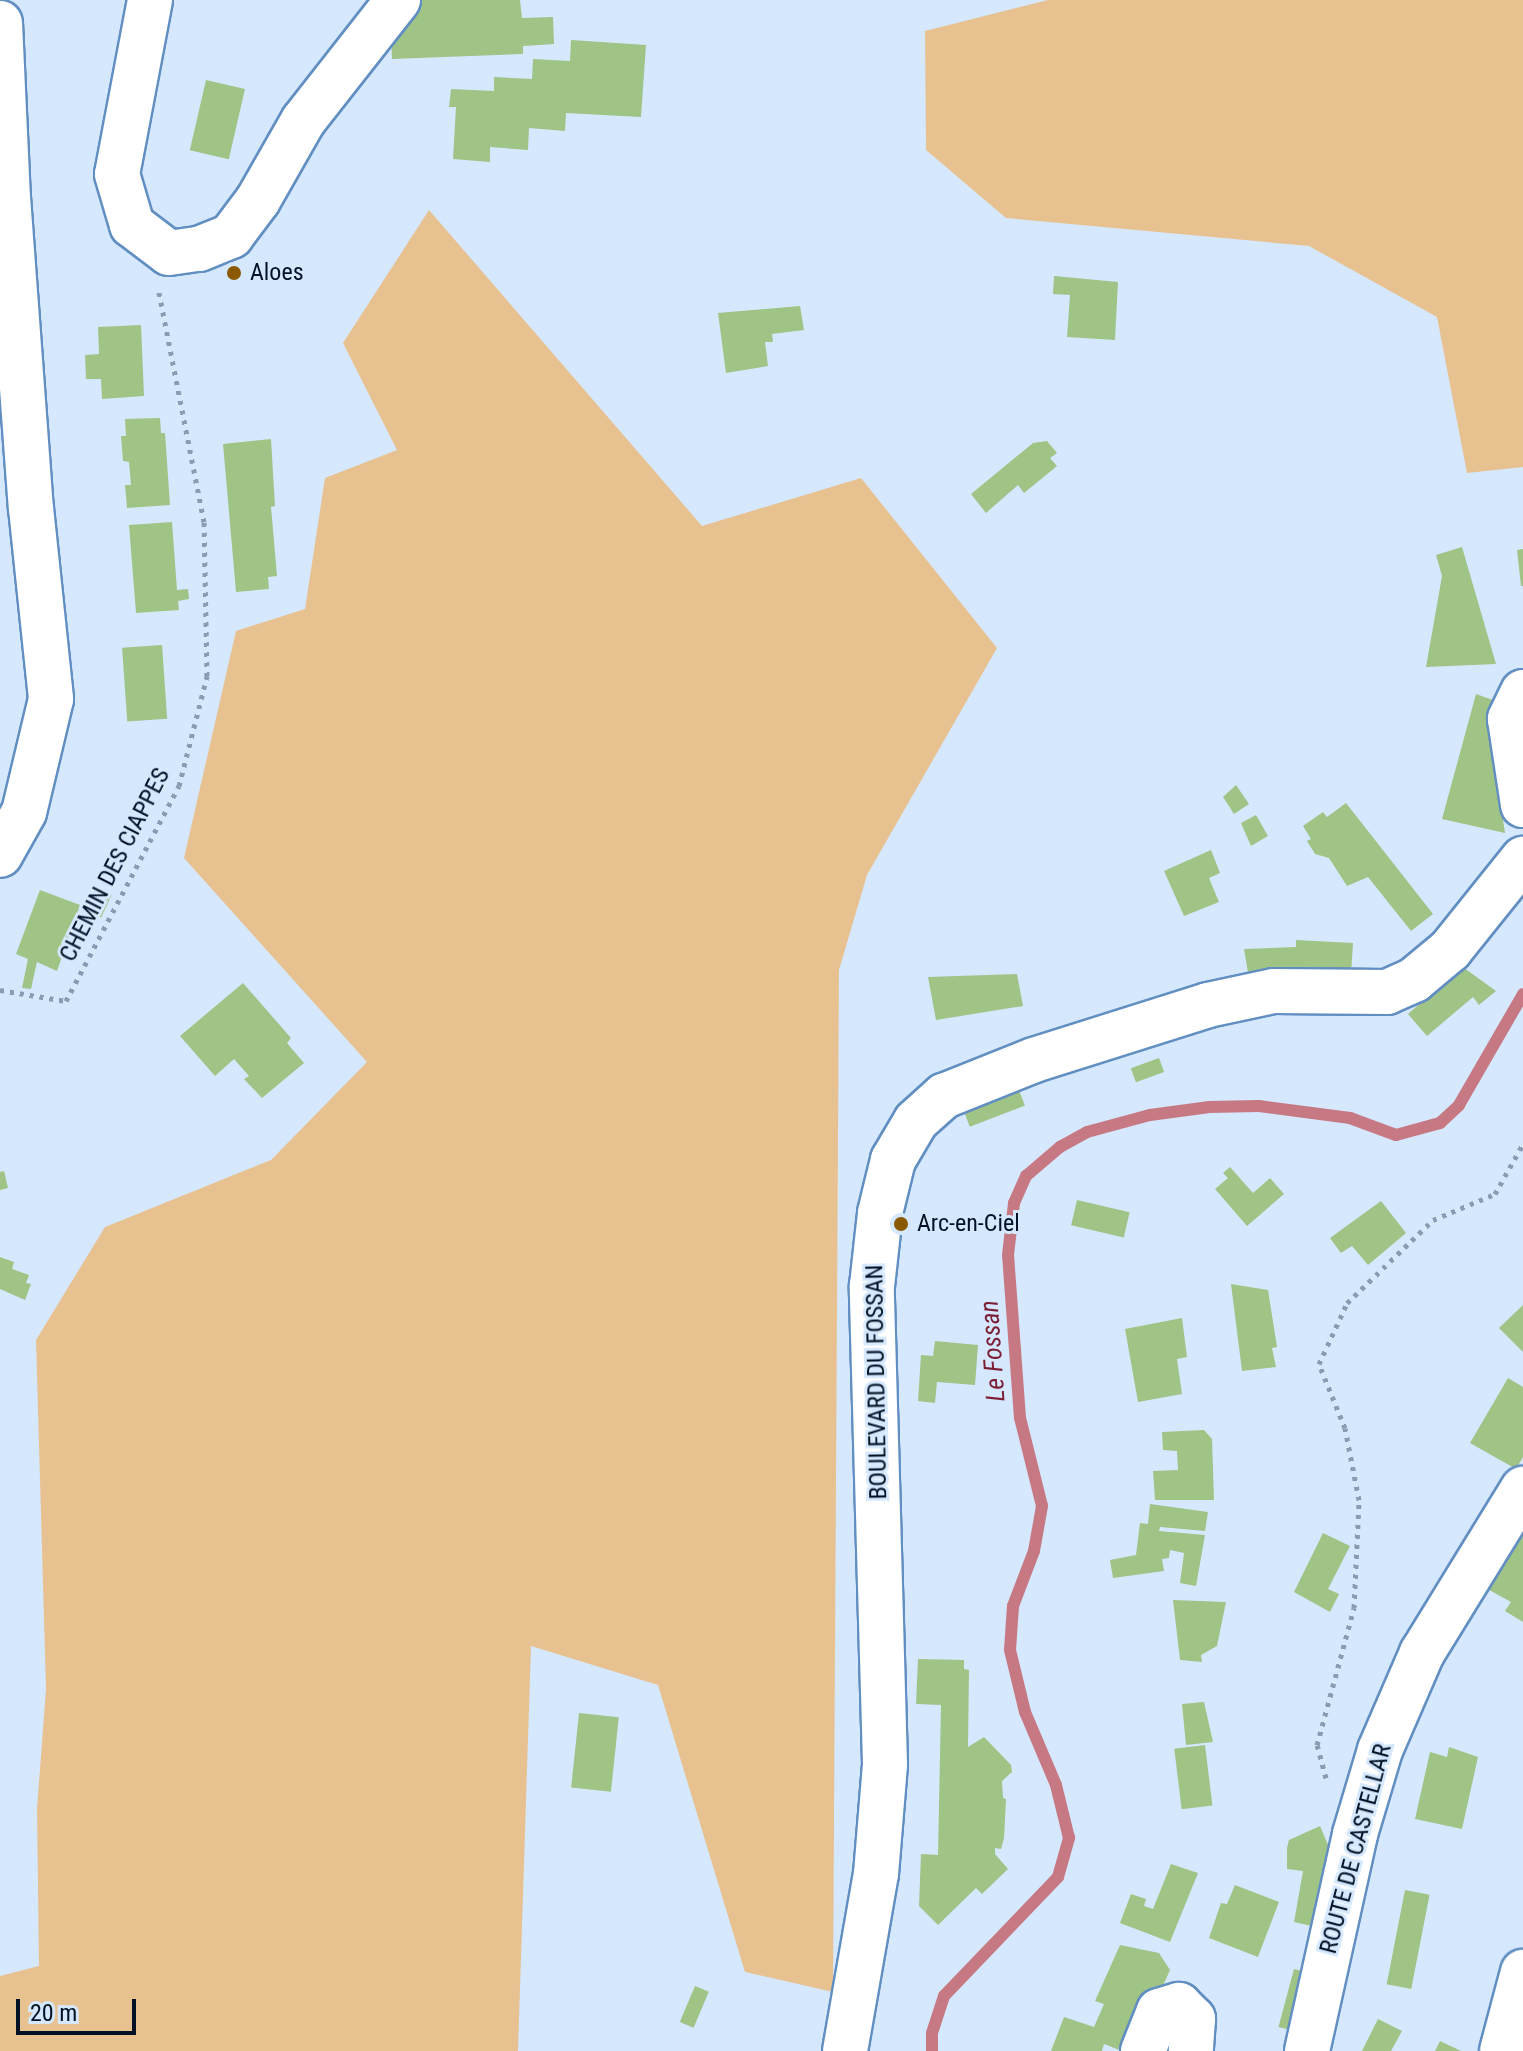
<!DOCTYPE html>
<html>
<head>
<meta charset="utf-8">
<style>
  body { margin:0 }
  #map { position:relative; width:1523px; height:2051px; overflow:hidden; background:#d5e8fe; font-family:"Roboto Condensed",sans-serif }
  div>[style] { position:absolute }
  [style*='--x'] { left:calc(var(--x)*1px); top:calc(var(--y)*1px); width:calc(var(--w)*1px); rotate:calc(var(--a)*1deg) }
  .green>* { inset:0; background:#e8c191 }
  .stream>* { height:12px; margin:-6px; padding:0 6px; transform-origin:6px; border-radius:6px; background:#c77983 }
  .building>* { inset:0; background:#a0c386; transform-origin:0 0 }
  .path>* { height:5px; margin-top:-2.5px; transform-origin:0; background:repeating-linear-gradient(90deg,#8a9cb0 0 4px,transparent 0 10px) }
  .roads { filter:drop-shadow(2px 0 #628fc1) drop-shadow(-2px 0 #628fc1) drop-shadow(0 2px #628fc1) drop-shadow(0 -2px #628fc1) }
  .minor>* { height:44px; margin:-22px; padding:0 22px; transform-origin:22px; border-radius:22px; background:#fff }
  .dots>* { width:22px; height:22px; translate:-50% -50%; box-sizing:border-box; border:4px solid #d5e8fe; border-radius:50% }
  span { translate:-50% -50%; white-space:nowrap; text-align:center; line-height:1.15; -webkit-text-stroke:6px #d5e8fe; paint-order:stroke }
  .poi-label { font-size:24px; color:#021123 }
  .left { translate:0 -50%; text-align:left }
  .street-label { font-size:24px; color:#021123 }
  .water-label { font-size:26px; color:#7c1f34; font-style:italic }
  .scale { position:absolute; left:16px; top:1999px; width:120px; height:36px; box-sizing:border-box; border:4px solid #021123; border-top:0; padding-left:10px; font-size:24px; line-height:28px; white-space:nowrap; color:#021123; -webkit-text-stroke:6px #d5e8fe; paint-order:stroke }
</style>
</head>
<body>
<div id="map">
  <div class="green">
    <i style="clip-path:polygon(1048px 0,1523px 0,1523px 467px,1467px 473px,1437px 317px,1309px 246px,1006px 218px,926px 150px,925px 31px)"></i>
    <i style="clip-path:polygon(429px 210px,702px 526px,861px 478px,997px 648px,867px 875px,839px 970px,833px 1992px,745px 1972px,658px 1685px,531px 1646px,518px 2051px,0 2051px,0 1976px,39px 1966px,37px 1809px,46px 1689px,36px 1340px,105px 1227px,271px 1160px,367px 1062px,184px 858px,236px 631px,305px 609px,325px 478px,397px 450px,343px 343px)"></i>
  </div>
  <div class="stream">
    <i style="--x:932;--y:2051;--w:18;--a:-90"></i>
    <i style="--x:932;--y:2033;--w:39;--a:-72"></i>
    <i style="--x:944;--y:1996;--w:165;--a:-46.2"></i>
    <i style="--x:1058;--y:1877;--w:41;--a:-74.2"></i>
    <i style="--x:1069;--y:1838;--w:55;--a:-103.8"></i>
    <i style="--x:1056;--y:1785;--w:79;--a:-113"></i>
    <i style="--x:1025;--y:1712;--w:64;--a:-103.6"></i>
    <i style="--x:1010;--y:1650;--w:44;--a:-86.1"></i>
    <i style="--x:1013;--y:1606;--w:59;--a:-69.1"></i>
    <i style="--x:1034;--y:1551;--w:46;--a:-79.9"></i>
    <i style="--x:1042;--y:1506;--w:91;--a:-104"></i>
    <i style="--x:1020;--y:1418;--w:163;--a:-94.2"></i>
    <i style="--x:1008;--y:1255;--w:52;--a:-83.4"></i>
    <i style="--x:1014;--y:1203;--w:30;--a:-66"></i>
    <i style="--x:1026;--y:1176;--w:45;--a:-40.5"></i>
    <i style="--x:1060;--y:1147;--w:31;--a:-29"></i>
    <i style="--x:1087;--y:1132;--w:65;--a:-15.1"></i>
    <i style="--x:1150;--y:1115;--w:60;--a:-7.7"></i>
    <i style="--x:1209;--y:1107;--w:50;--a:-1.1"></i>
    <i style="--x:1259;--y:1106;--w:92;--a:7.5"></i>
    <i style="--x:1350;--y:1118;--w:49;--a:20.3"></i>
    <i style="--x:1396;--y:1135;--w:46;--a:-15.3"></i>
    <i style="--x:1440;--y:1123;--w:26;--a:-43"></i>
    <i style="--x:1459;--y:1105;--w:128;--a:-60"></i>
  </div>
  <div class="building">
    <i style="clip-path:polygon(420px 0,520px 0,522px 18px,553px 17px,554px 44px,523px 46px,523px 54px,392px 59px,391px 34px)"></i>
    <i style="clip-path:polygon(571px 40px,646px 45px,641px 117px,566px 113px,565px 131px,529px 128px,528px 150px,490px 147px,490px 162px,453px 159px,456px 107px,449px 107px,451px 89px,494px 91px,494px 77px,532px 79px,533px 59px,570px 61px)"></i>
    <i style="left:206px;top:80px;width:40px;height:72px;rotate:13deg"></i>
    <i style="clip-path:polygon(1054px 276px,1118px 282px,1115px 340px,1067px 337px,1070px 295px,1053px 294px)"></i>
    <i style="clip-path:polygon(800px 306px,804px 330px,772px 334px,773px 342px,765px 342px,768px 366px,726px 373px,718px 313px)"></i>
    <i style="clip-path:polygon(141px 325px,144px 396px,102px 399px,101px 379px,86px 379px,85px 355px,99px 354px,98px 327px)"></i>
    <i style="clip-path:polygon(160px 418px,161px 433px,165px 433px,170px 505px,127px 508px,125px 485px,131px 485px,129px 462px,123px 461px,121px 436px,126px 436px,125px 419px)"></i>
    <i style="clip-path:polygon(271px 439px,275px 506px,271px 507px,277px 576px,268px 577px,269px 589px,236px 592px,223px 444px)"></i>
    <i style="clip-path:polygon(1047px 441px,1057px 453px,1050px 458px,1057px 466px,1024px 493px,1018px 485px,986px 513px,971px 494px,1033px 443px)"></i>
    <i style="clip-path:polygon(172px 522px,177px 590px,188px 589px,189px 599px,178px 601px,179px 610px,136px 613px,129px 525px)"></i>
    <i style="clip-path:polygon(1462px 547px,1496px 664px,1426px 667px,1442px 576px,1436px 555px)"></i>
    <i style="clip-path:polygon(1523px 549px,1523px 586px,1521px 586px,1517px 550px)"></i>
    <i style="left:162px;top:645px;width:74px;height:40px;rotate:86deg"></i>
    <i style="clip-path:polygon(1476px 694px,1501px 703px,1490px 733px,1505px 833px,1442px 819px)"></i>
    <i style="clip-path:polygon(1236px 785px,1249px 804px,1234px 814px,1223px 797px)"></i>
    <i style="clip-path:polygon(1346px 803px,1433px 914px,1411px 931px,1368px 877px,1347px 886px,1329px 858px,1315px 854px,1307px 841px,1311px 839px,1303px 826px,1323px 812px,1327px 817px)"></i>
    <i style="clip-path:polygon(1256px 815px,1268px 836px,1251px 846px,1241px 823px)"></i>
    <i style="clip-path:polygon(1211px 850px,1220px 873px,1209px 878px,1219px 902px,1184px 916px,1164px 871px)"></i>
    <i style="left:99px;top:889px;width:14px;height:25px;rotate:25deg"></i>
    <i style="clip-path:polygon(40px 890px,80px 905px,57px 971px,37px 962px,31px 989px,22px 988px,28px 959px,16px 954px)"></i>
    <i style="clip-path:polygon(1296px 940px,1353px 943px,1351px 974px,1248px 973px,1244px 949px,1296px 947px)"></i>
    <i style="clip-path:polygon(1457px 963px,1496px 991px,1479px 1005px,1473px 997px,1427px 1036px,1408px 1014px,1457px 971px)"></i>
    <i style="clip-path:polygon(1017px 974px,1023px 1006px,936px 1020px,928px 977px)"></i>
    <i style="clip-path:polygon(243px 983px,291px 1038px,287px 1043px,304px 1063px,262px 1098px,244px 1079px,249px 1076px,234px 1059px,215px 1076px,180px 1036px)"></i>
    <i style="left:1159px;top:1058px;width:15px;height:30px;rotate:70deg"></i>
    <i style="left:1017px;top:1085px;width:22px;height:59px;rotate:69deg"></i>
    <i style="clip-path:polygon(1230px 1167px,1253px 1193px,1270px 1178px,1284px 1194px,1247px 1226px,1215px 1189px,1228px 1178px,1223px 1173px)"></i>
    <i style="clip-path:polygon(4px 1171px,8px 1188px,0 1190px,0 1172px)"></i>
    <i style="left:1077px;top:1200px;width:54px;height:26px;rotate:13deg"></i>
    <i style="clip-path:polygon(1381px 1201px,1406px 1233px,1368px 1265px,1352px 1246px,1341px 1253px,1330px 1238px)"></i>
    <i style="clip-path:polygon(0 1257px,14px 1262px,12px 1269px,29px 1275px,26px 1283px,31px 1284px,25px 1300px,0 1289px)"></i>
    <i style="clip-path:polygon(1231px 1284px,1268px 1290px,1277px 1347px,1272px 1348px,1276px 1367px,1242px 1371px)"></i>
    <i style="clip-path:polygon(1523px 1305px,1523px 1352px,1499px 1328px)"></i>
    <i style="clip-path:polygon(1182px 1318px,1187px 1357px,1177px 1359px,1182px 1394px,1138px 1402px,1125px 1329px)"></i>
    <i style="clip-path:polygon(935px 1341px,978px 1345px,975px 1385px,937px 1382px,935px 1403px,918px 1401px,921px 1355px,933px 1356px)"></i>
    <i style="clip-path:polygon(1508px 1378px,1523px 1387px,1523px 1457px,1516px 1469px,1470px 1443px)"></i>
    <i style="clip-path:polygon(1204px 1430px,1212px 1439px,1214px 1500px,1155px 1500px,1153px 1471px,1178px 1470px,1177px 1451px,1163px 1450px,1162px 1432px)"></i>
    <i style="clip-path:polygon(1150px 1504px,1208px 1512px,1205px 1531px,1160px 1527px,1159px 1531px,1205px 1535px,1196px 1586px,1180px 1583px,1184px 1553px,1170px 1550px,1169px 1558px,1162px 1559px,1164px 1571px,1113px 1578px,1110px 1560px,1136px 1555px,1140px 1523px,1148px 1524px)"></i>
    <i style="clip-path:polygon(1523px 1526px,1523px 1622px,1505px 1611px,1511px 1602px,1484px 1587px)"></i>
    <i style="clip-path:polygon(1323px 1533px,1350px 1546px,1328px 1589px,1339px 1594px,1330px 1612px,1294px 1592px)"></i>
    <i style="clip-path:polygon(1173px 1600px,1226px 1602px,1217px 1646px,1201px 1655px,1202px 1662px,1180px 1660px)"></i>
    <i style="clip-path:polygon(918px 1659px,964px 1660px,964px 1669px,969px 1670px,968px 1747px,984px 1737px,1011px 1765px,1012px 1772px,1002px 1781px,1003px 1798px,1006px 1799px,1004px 1838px,1001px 1849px,995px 1848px,995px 1854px,1008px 1869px,982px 1894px,976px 1888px,938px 1925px,919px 1906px,921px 1854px,938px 1855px,941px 1705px,916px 1704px)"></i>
    <i style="clip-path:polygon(1204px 1702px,1213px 1742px,1186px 1745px,1182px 1704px)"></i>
    <i style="left:579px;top:1713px;width:40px;height:75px;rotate:6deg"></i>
    <i style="left:1205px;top:1745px;width:61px;height:31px;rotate:83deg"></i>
    <i style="clip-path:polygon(1449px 1747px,1478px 1757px,1462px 1829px,1415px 1819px,1430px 1752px,1447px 1757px)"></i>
    <i style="clip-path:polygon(1320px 1826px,1332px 1854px,1316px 1927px,1294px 1922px,1303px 1871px,1287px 1869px,1287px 1848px,1289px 1840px)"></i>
    <i style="clip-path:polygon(1171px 1864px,1198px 1873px,1170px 1942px,1120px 1923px,1131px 1894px,1146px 1899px,1144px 1906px,1153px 1909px)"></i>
    <i style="clip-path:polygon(1235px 1885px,1279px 1902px,1258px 1957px,1209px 1938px,1221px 1903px,1227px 1904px)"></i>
    <i style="left:1405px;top:1890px;width:25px;height:96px;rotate:11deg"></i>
    <i style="clip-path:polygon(1120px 1945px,1159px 1953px,1170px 1970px,1146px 2024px,1122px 2051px,1104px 2044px,1102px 2051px,1051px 2051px,1064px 2017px,1094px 2027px,1104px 2004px,1095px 2001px)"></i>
    <i style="left:1294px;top:1969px;width:11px;height:60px;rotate:15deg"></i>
    <i style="left:695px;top:1986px;width:15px;height:39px;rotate:23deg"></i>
    <i style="clip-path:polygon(1378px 2019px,1402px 2031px,1391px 2051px,1362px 2051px)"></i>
    <i style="clip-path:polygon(1440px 2041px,1461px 2051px,1435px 2051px)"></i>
  </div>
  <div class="path">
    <i style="--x:0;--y:990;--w:67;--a:9.5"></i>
    <i style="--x:66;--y:1001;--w:243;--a:-62.3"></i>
    <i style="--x:179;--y:786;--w:114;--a:-75.7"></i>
    <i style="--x:207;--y:676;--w:154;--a:-91.1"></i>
    <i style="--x:204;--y:522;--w:234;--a:-101.1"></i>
    <i style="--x:1326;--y:1778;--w:34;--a:-105"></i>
    <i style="--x:1317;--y:1745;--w:142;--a:-74.9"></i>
    <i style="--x:1354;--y:1608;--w:108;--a:-87.3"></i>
    <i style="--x:1359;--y:1500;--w:73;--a:-101"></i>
    <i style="--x:1345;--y:1428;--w:69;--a:-112.1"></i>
    <i style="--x:1319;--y:1364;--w:67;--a:-65.3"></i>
    <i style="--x:1347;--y:1303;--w:120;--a:-44"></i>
    <i style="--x:1433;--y:1220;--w:67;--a:-22.8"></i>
    <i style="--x:1495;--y:1194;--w:57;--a:-60.8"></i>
  </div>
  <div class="roads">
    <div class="minor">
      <i style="--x:150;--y:0;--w:177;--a:100.7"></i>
      <i style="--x:117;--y:174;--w:53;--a:73.6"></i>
      <i style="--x:132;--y:225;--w:46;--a:37.1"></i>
      <i style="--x:169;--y:253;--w:30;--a:-8"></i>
      <i style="--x:199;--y:249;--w:35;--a:-22"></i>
      <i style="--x:231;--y:236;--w:45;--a:-53.1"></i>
      <i style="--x:258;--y:200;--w:91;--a:-60.3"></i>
      <i style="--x:303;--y:121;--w:154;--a:-51.9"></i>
      <i style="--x:0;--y:23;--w:174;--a:87.4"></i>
      <i style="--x:8;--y:197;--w:312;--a:85.8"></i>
      <i style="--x:31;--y:508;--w:192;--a:84"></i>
      <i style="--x:51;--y:699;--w:116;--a:103.4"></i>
      <i style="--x:24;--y:812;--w:49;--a:119.2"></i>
      <i style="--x:1523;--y:692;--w:30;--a:116"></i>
      <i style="--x:1510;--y:719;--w:87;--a:81.4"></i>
      <i style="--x:845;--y:2051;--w:180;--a:-80.1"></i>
      <i style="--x:876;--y:1874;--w:110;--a:-85.3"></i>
      <i style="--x:885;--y:1764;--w:478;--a:-91.6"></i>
      <i style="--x:872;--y:1286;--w:73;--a:-83.7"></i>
      <i style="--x:880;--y:1213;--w:55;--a:-76.2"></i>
      <i style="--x:893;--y:1160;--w:45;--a:-59.5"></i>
      <i style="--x:916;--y:1121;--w:38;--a:-42"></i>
      <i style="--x:944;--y:1096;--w:97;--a:-21.8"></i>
      <i style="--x:1034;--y:1060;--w:182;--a:-17.5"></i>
      <i style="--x:1208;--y:1005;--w:67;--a:-12"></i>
      <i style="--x:1274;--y:991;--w:113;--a:0.5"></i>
      <i style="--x:1387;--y:992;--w:30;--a:-24"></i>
      <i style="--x:1414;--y:980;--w:47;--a:-39.8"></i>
      <i style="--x:1450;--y:950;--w:117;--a:-51.3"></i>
      <i style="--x:1143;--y:2051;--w:43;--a:-68.2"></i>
      <i style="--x:1159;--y:2011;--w:21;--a:-17"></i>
      <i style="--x:1179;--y:2005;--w:20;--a:45"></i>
      <i style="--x:1193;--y:2019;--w:32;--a:94"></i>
      <i style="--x:1307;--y:2051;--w:222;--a:-77.5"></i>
      <i style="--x:1355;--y:1834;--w:88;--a:-73.4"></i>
      <i style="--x:1380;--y:1750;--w:106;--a:-66.6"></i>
      <i style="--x:1422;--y:1653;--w:193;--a:-58.4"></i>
      <i style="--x:1502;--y:2051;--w:82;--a:-75.1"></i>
    </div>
  </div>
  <div class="dots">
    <i style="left:234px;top:273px;background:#8b5902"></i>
    <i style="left:901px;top:1224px;background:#8b5902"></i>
  </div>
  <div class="poi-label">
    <span class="left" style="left:250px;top:273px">Aloes</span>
    <span class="left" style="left:917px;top:1224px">Arc-en-Ciel</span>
  </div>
  <div class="street-label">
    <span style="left:115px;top:865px;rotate:-63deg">CHEMIN DES CIAPPES</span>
    <span style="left:877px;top:1382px;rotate:-91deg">BOULEVARD DU FOSSAN</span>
    <span style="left:1356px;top:1849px;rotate:-75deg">ROUTE DE CASTELLAR</span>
  </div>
  <div class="water-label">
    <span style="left:993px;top:1351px;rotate:-94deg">Le Fossan</span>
  </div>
  <div class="scale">20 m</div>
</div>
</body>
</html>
